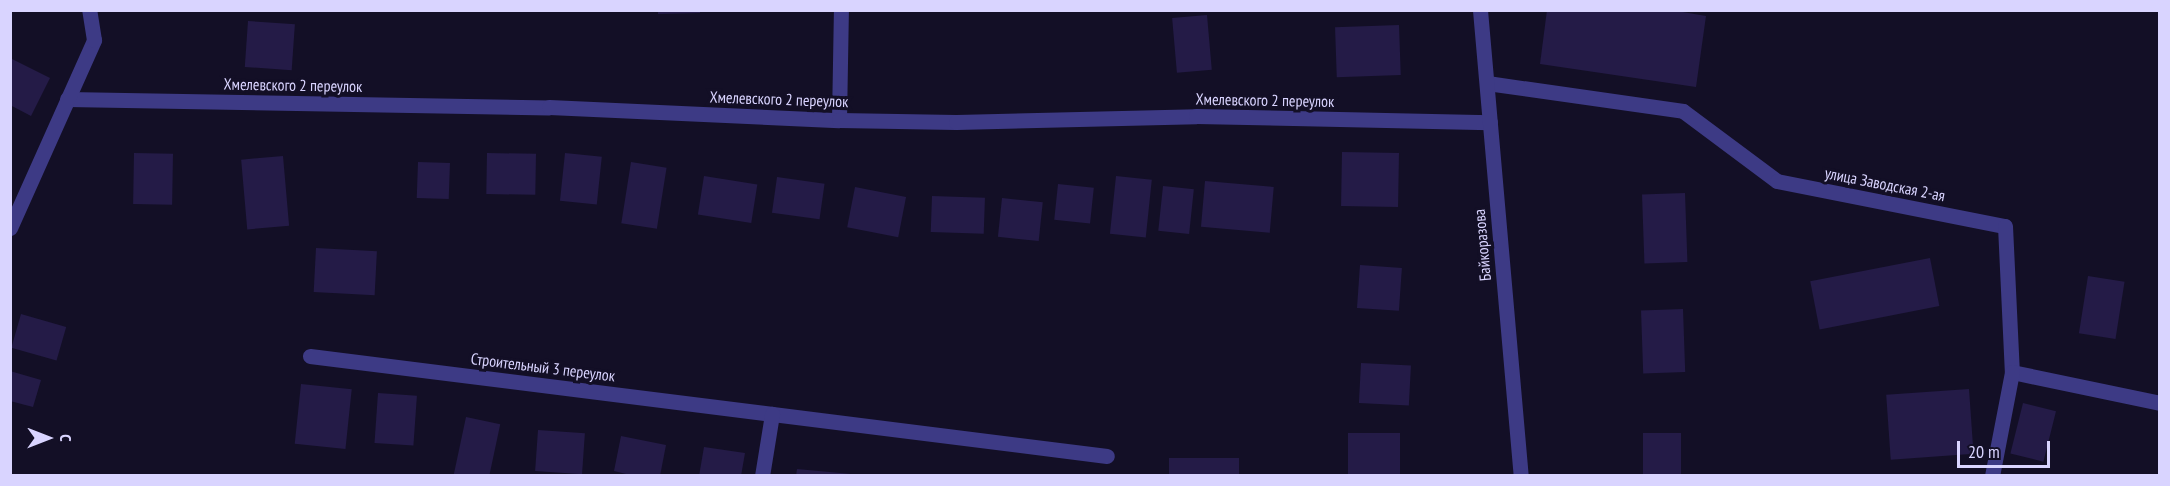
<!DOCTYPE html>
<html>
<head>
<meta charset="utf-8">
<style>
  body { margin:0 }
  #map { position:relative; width:2170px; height:486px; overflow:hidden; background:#130f26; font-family:"PT Sans Narrow",sans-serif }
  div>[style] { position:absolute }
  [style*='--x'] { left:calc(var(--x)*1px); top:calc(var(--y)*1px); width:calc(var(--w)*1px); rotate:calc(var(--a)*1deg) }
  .building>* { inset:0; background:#241b47; transform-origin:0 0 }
  .service>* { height:15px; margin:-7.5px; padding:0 7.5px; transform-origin:7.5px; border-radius:7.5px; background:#3d3a85 }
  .minor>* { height:15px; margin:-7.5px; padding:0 7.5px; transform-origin:7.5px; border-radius:7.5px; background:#3d3a85 }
  .tertiary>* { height:15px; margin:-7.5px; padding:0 7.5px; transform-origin:7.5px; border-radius:7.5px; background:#3d3a85 }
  span { translate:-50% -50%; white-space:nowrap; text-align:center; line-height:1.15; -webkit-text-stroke:6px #130f26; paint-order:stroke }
  .street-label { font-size:16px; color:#d9d4ff }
  .frame { position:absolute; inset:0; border:12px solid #d9d4ff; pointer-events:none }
  .north { position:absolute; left:18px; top:408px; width:60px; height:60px; -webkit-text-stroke:4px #130f26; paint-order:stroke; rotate:90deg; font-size:16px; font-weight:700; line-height:24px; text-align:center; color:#d9d4ff }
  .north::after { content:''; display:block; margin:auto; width:21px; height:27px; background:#d9d4ff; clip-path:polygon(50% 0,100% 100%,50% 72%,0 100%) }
  .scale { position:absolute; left:1957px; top:441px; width:93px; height:27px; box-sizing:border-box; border:3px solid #d9d4ff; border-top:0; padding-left:8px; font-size:18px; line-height:21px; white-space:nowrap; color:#d9d4ff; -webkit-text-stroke:4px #130f26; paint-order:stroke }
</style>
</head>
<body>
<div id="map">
  <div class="building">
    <i style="clip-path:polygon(658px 10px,700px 10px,700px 13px,658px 14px)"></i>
    <i style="clip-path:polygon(1547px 10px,1671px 10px,1706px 16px,1696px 87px,1540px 64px)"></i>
    <i style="left:1207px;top:15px;width:55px;height:35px;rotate:85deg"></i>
    <i style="left:248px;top:21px;width:47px;height:46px;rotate:4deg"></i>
    <i style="left:1399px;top:25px;width:50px;height:64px;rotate:88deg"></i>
    <i style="clip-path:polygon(10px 58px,50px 78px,31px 116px,10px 105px)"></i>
    <i style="left:1342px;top:152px;width:57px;height:54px;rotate:1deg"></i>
    <i style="left:134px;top:153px;width:39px;height:51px;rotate:1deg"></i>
    <i style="left:487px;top:153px;width:49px;height:41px;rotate:1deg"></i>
    <i style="left:565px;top:153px;width:37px;height:48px;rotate:6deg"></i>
    <i style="left:283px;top:156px;width:70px;height:42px;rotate:85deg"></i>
    <i style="left:418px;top:162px;width:32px;height:36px;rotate:2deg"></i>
    <i style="left:631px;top:162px;width:36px;height:62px;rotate:9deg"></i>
    <i style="left:704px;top:176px;width:54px;height:39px;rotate:9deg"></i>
    <i style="left:1116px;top:176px;width:36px;height:58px;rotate:6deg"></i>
    <i style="left:777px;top:177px;width:48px;height:36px;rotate:8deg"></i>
    <i style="left:1205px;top:181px;width:69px;height:46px;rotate:5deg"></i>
    <i style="left:1058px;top:184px;width:36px;height:36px;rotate:6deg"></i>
    <i style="left:1163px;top:186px;width:31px;height:45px;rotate:6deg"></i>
    <i style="left:855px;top:187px;width:52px;height:41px;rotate:11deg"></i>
    <i style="left:1685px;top:193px;width:69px;height:43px;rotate:88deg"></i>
    <i style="left:932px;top:196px;width:53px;height:36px;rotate:2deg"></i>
    <i style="left:1002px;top:198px;width:41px;height:39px;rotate:6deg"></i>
    <i style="left:316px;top:248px;width:61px;height:44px;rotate:3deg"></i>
    <i style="left:1930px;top:258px;width:49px;height:122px;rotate:79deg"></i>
    <i style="left:1360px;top:265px;width:42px;height:43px;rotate:4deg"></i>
    <i style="left:2088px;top:276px;width:37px;height:58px;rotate:9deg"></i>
    <i style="left:1683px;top:309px;width:63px;height:42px;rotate:88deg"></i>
    <i style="left:21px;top:314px;width:47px;height:35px;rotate:16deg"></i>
    <i style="left:1361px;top:363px;width:50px;height:40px;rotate:3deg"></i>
    <i style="clip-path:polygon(10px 371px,41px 380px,33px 407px,10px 401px)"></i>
    <i style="left:301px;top:384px;width:51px;height:60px;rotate:6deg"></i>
    <i style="left:1969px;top:389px;width:65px;height:83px;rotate:86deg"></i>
    <i style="left:378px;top:393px;width:39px;height:50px;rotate:4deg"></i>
    <i style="left:2023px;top:403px;width:34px;height:52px;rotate:14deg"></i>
    <i style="left:466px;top:417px;width:35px;height:60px;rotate:12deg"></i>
    <i style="left:538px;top:430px;width:47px;height:41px;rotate:4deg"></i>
    <i style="left:1348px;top:433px;width:52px;height:43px"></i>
    <i style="left:1643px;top:433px;width:38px;height:43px"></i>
    <i style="clip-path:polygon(621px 436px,666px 445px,660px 476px,634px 476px,614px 471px)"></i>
    <i style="clip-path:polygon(704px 447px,745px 453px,741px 476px,699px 476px)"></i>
    <i style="left:1169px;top:458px;width:70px;height:18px"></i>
    <i style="clip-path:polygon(797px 469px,851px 474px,851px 476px,796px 476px)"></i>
  </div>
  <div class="service">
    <i style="--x:839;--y:120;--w:110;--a:-89"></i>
  </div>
  <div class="minor">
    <i style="--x:1487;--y:83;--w:198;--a:8.1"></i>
    <i style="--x:1683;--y:111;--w:117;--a:36.7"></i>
    <i style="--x:1777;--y:181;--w:232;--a:11.2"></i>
    <i style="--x:2005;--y:226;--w:146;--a:87.3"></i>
    <i style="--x:2012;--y:372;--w:151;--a:11.8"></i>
    <i style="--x:67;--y:99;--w:482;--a:1"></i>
    <i style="--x:549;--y:107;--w:290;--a:2.6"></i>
    <i style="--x:839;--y:120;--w:117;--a:1"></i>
    <i style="--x:956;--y:122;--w:240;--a:-1.4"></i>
    <i style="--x:1196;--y:116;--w:294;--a:1.2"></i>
    <i style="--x:10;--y:228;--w:206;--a:-65.9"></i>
    <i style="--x:94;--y:40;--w:30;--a:-99"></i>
    <i style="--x:310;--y:356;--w:803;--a:7.15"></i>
    <i style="--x:762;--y:476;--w:63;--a:-80.8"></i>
    <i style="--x:1992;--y:476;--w:106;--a:-79.1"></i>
  </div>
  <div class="tertiary">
    <i style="--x:1480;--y:10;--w:468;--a:85"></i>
  </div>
  <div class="street-label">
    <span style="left:293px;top:85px;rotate:1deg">Хмелевского 2 переулок</span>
    <span style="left:779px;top:99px;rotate:2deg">Хмелевского 2 переулок</span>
    <span style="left:1265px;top:100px;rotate:1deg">Хмелевского 2 переулок</span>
    <span style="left:1885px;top:184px;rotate:11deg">улица Заводская 2-ая</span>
    <span style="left:1482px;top:245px;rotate:-95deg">Байкоразова</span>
    <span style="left:543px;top:367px;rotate:7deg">Строительный 3 переулок</span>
  </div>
  <div class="frame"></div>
  <div class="north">С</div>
  <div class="scale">20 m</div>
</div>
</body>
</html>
